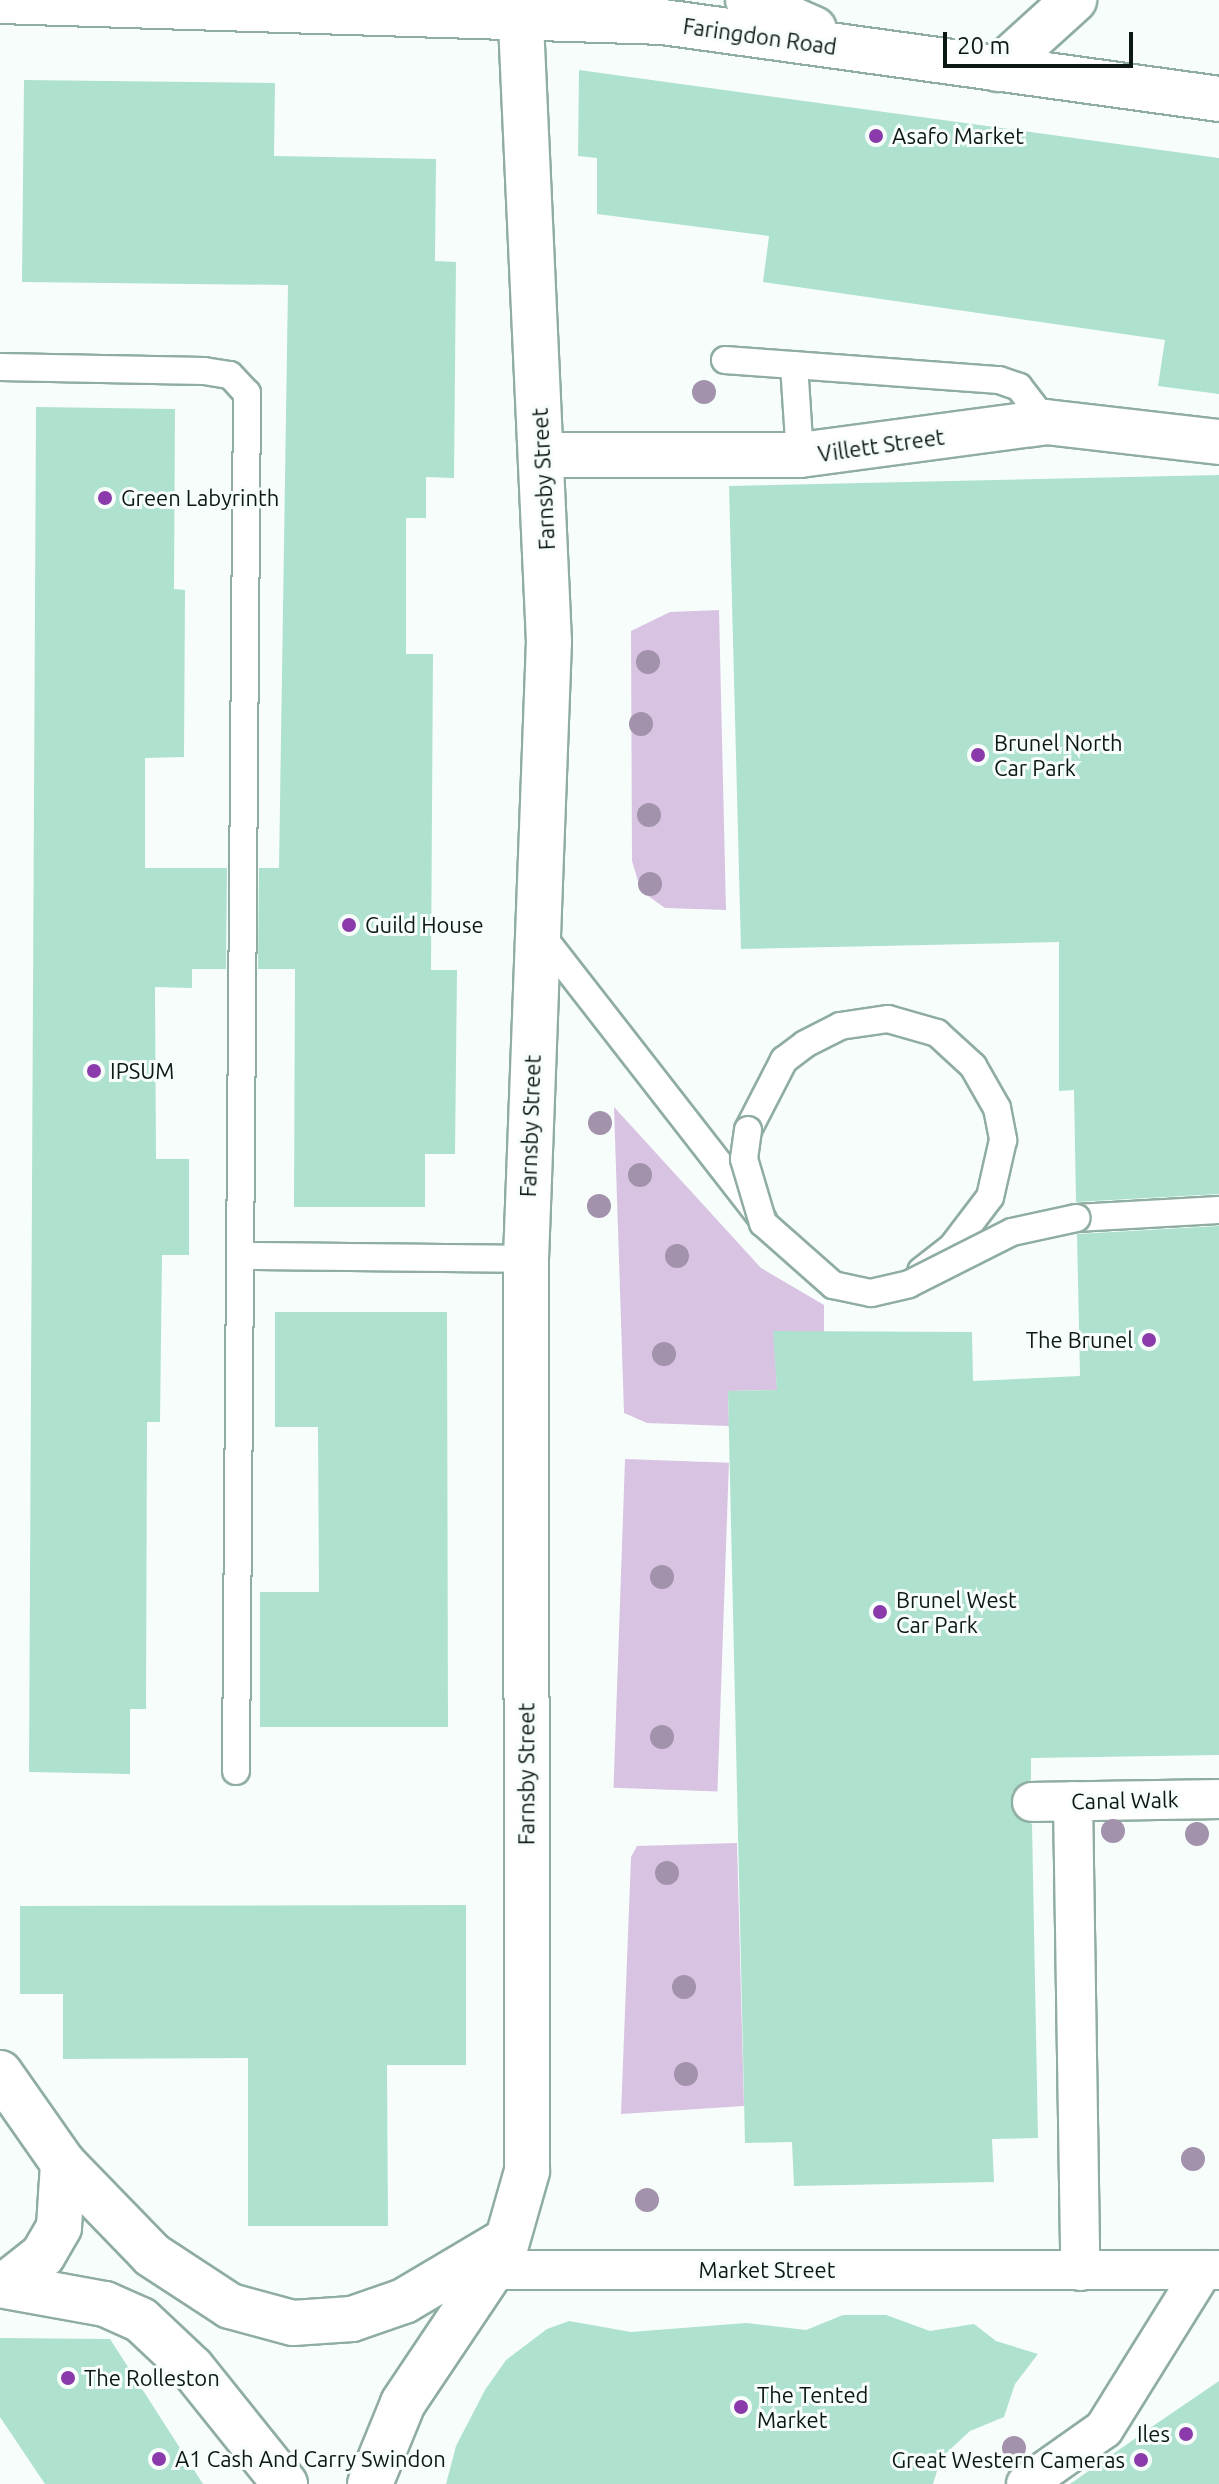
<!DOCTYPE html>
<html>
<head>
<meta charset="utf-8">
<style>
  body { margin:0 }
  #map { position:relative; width:1219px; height:2484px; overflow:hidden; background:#f7fdfb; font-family:Ubuntu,sans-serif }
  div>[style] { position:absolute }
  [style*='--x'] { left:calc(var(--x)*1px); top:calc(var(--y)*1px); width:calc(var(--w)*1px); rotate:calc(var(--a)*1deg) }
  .green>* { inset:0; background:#d8c4e2; transform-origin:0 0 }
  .building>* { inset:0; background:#aee2cf }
  .roads { filter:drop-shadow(2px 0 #8fada1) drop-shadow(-2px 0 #8fada1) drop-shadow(0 2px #8fada1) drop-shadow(0 -2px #8fada1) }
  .service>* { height:26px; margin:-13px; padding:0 13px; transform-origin:13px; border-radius:13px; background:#fff }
  .pedestrian>* { height:38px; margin:-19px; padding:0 19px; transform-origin:19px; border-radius:19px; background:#fff }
  .minor>* { height:44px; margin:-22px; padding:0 22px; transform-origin:22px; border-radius:22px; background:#fff }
  .tertiary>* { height:44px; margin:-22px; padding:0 22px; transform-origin:22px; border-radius:22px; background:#fff }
  .bridges { filter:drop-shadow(2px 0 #8fada1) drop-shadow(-2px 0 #8fada1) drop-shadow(0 2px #8fada1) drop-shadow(0 -2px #8fada1) }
  .service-bridge>* { height:26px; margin:-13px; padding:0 13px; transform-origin:13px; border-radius:13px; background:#fff }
  .trees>* { width:24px; height:24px; margin:-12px; border-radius:50%; background:#a292ac }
  .dots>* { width:22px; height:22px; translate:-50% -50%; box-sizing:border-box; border:4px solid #f7fdfb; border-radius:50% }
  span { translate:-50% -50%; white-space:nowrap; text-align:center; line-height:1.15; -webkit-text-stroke:6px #f7fdfb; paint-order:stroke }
  .street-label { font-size:22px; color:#0c1814 }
  .poi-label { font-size:22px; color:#0c1814 }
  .left { translate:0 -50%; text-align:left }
  .right { translate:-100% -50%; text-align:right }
  .scale { position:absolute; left:943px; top:32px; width:190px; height:36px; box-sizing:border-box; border:4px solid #0c1814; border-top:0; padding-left:10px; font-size:24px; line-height:28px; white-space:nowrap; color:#0c1814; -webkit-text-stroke:6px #f7fdfb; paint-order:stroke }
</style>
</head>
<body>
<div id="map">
  <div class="green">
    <i style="clip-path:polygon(719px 610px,726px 910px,665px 908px,641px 891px,632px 861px,631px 631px,670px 612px)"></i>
    <i style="clip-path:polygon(614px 1107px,761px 1268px,824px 1305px,824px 1332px,774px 1332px,777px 1390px,728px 1391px,729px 1426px,647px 1423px,624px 1413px)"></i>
    <i style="left:625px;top:1459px;width:104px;height:329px;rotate:2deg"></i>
    <i style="clip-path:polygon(737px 1843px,744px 2106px,621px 2114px,631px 1857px,637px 1846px)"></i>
  </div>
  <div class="building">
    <i style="clip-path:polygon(579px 70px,1219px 158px,1219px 394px,1158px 386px,1165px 340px,763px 282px,769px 236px,597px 214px,597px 158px,578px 156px)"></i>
    <i style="clip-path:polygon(24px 80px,275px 83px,274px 156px,436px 159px,435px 261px,456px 262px,454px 478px,426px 477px,426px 518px,406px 518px,406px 654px,433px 654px,431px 970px,457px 970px,455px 1154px,425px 1154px,425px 1207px,294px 1207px,295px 969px,258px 969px,259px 868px,279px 868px,288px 285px,22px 282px)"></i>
    <i style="clip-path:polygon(36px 407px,175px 409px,174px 589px,185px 590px,184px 757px,145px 758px,145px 868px,227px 868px,226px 969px,192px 969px,192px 988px,155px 987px,156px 1159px,189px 1159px,189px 1255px,162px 1255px,160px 1422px,147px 1422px,146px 1709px,130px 1709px,130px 1774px,29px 1772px)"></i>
    <i style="clip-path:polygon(1219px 475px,1219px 1194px,1076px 1202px,1074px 1090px,1059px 1091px,1059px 942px,741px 949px,729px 486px)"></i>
    <i style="clip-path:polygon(1219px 1226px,1219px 1755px,1031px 1758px,1031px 1780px,1012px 1792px,1014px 1814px,1032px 1824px,1038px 2138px,992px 2139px,994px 2182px,794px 2186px,792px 2142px,745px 2143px,728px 1391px,777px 1390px,773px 1331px,972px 1332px,973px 1381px,1080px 1376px,1077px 1234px)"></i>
    <i style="clip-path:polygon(275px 1312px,447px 1312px,448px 1727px,260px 1727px,260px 1592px,319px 1592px,318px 1427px,275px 1427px)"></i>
    <i style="clip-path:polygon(466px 1905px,466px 2065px,387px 2065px,388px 2226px,248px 2226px,248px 2058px,63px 2059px,63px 1994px,20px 1994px,20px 1906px)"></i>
    <i style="clip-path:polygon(843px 2315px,886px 2315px,930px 2331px,974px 2324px,996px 2341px,1038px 2354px,1015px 2384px,1004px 2417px,970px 2431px,941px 2458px,933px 2484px,446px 2484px,456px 2446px,485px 2390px,506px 2360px,547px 2329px,569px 2321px,631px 2332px,746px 2323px,806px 2330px)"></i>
    <i style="clip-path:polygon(0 2338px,110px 2339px,203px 2484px,45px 2484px,0 2417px)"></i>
    <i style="clip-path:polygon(1219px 2381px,1219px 2484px,1070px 2484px,1153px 2426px)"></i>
  </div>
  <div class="roads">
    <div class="service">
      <i style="--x:725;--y:360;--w:275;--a:4.2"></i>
      <i style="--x:999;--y:380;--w:21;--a:19"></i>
      <i style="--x:1019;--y:387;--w:44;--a:52.4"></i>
      <i style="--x:794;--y:365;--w:90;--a:86.2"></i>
      <i style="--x:0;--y:367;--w:204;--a:1.1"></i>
      <i style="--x:204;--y:371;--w:26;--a:9"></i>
      <i style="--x:230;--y:375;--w:25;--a:47"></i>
      <i style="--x:247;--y:393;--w:1378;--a:90.46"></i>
      <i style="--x:542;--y:936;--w:360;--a:52.1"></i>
      <i style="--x:748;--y:1130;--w:79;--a:-62.8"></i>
      <i style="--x:784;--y:1060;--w:26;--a:-37"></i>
      <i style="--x:805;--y:1044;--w:39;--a:-27"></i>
      <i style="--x:840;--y:1026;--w:49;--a:-8.3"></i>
      <i style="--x:888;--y:1019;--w:51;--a:15.9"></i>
      <i style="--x:937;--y:1033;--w:49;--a:42.5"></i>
      <i style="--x:973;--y:1066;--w:48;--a:60.3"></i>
      <i style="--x:997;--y:1108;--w:33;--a:79"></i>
      <i style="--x:1003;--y:1140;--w:58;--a:102.8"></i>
      <i style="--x:990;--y:1197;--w:63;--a:127.2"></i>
      <i style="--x:952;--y:1247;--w:39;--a:142"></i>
      <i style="--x:1076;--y:1218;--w:143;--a:-3.2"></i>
      <i style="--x:245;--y:1256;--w:281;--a:0.6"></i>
    </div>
    <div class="pedestrian">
      <i style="--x:1073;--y:1801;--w:470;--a:89.1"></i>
      <i style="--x:1032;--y:1802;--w:187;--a:-0.9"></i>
      <i style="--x:494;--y:2270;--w:725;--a:0"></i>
      <i style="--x:1026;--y:2484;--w:95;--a:-35.2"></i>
      <i style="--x:1104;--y:2429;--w:187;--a:-58.1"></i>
    </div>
    <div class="minor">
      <i style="--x:998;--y:69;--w:103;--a:-42.2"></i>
      <i style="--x:541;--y:455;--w:259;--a:0"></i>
      <i style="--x:800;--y:455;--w:248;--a:-7.6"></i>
      <i style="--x:1046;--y:422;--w:174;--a:6.6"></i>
    </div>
    <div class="tertiary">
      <i style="--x:748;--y:0;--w:72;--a:23.7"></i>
      <i style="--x:0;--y:1;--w:663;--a:1.81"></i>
      <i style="--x:663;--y:22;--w:561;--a:7.88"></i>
      <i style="--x:0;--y:2073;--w:110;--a:55"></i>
      <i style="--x:63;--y:2163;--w:128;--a:45.9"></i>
      <i style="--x:152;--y:2255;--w:93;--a:33.2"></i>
      <i style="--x:230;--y:2306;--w:65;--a:15.1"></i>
      <i style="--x:293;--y:2323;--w:59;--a:-3.9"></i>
      <i style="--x:352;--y:2319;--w:55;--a:-19.1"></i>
      <i style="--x:404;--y:2301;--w:117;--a:-30.7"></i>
      <i style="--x:0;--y:2285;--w:107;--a:10.3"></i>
      <i style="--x:105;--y:2304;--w:39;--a:24"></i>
      <i style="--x:141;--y:2320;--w:70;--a:43.3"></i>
      <i style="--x:192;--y:2368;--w:149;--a:51.3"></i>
      <i style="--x:5;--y:2285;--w:48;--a:-38.3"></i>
      <i style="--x:43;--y:2255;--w:32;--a:-60"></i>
      <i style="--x:59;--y:2227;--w:64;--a:-86.4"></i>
      <i style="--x:370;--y:2484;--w:87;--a:-67.8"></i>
      <i style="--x:403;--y:2403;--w:182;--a:-56.2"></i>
      <i style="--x:504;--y:2252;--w:84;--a:-74.1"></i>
      <i style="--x:527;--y:2171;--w:912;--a:-90.06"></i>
      <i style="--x:526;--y:1259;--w:617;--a:-87.87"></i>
      <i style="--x:549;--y:642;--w:643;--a:-92.59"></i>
    </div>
  </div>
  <div class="bridges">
    <div class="service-bridge">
      <i style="--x:748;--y:1130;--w:29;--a:98"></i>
      <i style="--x:744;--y:1159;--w:67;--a:73.5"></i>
      <i style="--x:763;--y:1223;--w:94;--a:41.5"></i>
      <i style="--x:833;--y:1285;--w:39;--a:12"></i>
      <i style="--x:871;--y:1293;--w:39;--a:-13"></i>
      <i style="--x:909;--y:1284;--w:115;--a:-26.8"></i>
      <i style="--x:1012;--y:1232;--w:66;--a:-12.3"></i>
    </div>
  </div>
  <div class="trees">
    <i style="left:704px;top:392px"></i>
    <i style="left:648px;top:662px"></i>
    <i style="left:641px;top:724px"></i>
    <i style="left:649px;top:815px"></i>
    <i style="left:650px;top:884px"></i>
    <i style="left:600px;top:1123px"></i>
    <i style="left:640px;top:1175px"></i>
    <i style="left:599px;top:1206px"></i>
    <i style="left:677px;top:1256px"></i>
    <i style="left:664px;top:1354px"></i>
    <i style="left:662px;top:1577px"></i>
    <i style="left:662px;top:1737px"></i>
    <i style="left:1113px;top:1831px"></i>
    <i style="left:1197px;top:1834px"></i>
    <i style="left:667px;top:1873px"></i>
    <i style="left:684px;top:1987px"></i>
    <i style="left:686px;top:2074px"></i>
    <i style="left:1193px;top:2159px"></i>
    <i style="left:647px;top:2200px"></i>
    <i style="left:1014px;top:2448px"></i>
  </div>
  <div class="dots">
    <i style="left:876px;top:136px;background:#8a3aaa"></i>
    <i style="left:105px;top:498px;background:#8a3aaa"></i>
    <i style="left:978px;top:755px;background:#8a3aaa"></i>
    <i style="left:349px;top:925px;background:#8a3aaa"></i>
    <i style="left:94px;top:1071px;background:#8a3aaa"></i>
    <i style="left:1149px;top:1340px;background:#8a3aaa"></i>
    <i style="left:880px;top:1612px;background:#8a3aaa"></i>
    <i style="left:68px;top:2378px;background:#8a3aaa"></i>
    <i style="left:741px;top:2407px;background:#8a3aaa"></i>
    <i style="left:1186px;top:2434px;background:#8a3aaa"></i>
    <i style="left:159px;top:2459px;background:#8a3aaa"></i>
    <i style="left:1141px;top:2460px;background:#8a3aaa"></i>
  </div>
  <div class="street-label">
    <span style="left:760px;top:36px;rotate:8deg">Faringdon Road</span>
    <span style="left:881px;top:445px;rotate:-8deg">Villett Street</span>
    <span style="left:543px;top:479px;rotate:-93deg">Farnsby Street</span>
    <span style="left:530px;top:1126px;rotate:-88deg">Farnsby Street</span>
    <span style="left:526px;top:1774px;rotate:-90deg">Farnsby Street</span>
    <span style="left:1125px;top:1800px;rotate:-1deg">Canal Walk</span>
    <span style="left:767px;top:2270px">Market Street</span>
  </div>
  <div class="poi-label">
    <span class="left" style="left:892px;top:136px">Asafo Market</span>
    <span class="left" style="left:121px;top:498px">Green Labyrinth</span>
    <span class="left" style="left:994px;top:755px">Brunel North<br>Car Park</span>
    <span class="left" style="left:365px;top:925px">Guild House</span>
    <span class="left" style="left:110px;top:1071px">IPSUM</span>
    <span class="right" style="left:1133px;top:1340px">The Brunel</span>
    <span class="left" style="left:896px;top:1612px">Brunel West<br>Car Park</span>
    <span class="left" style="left:84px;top:2378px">The Rolleston</span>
    <span class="left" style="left:757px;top:2407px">The Tented<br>Market</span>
    <span class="right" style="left:1170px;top:2434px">Iles</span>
    <span class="left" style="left:175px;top:2459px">A1 Cash And Carry Swindon</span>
    <span class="right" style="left:1125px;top:2460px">Great Western Cameras</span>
  </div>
  <div class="scale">20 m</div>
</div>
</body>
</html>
